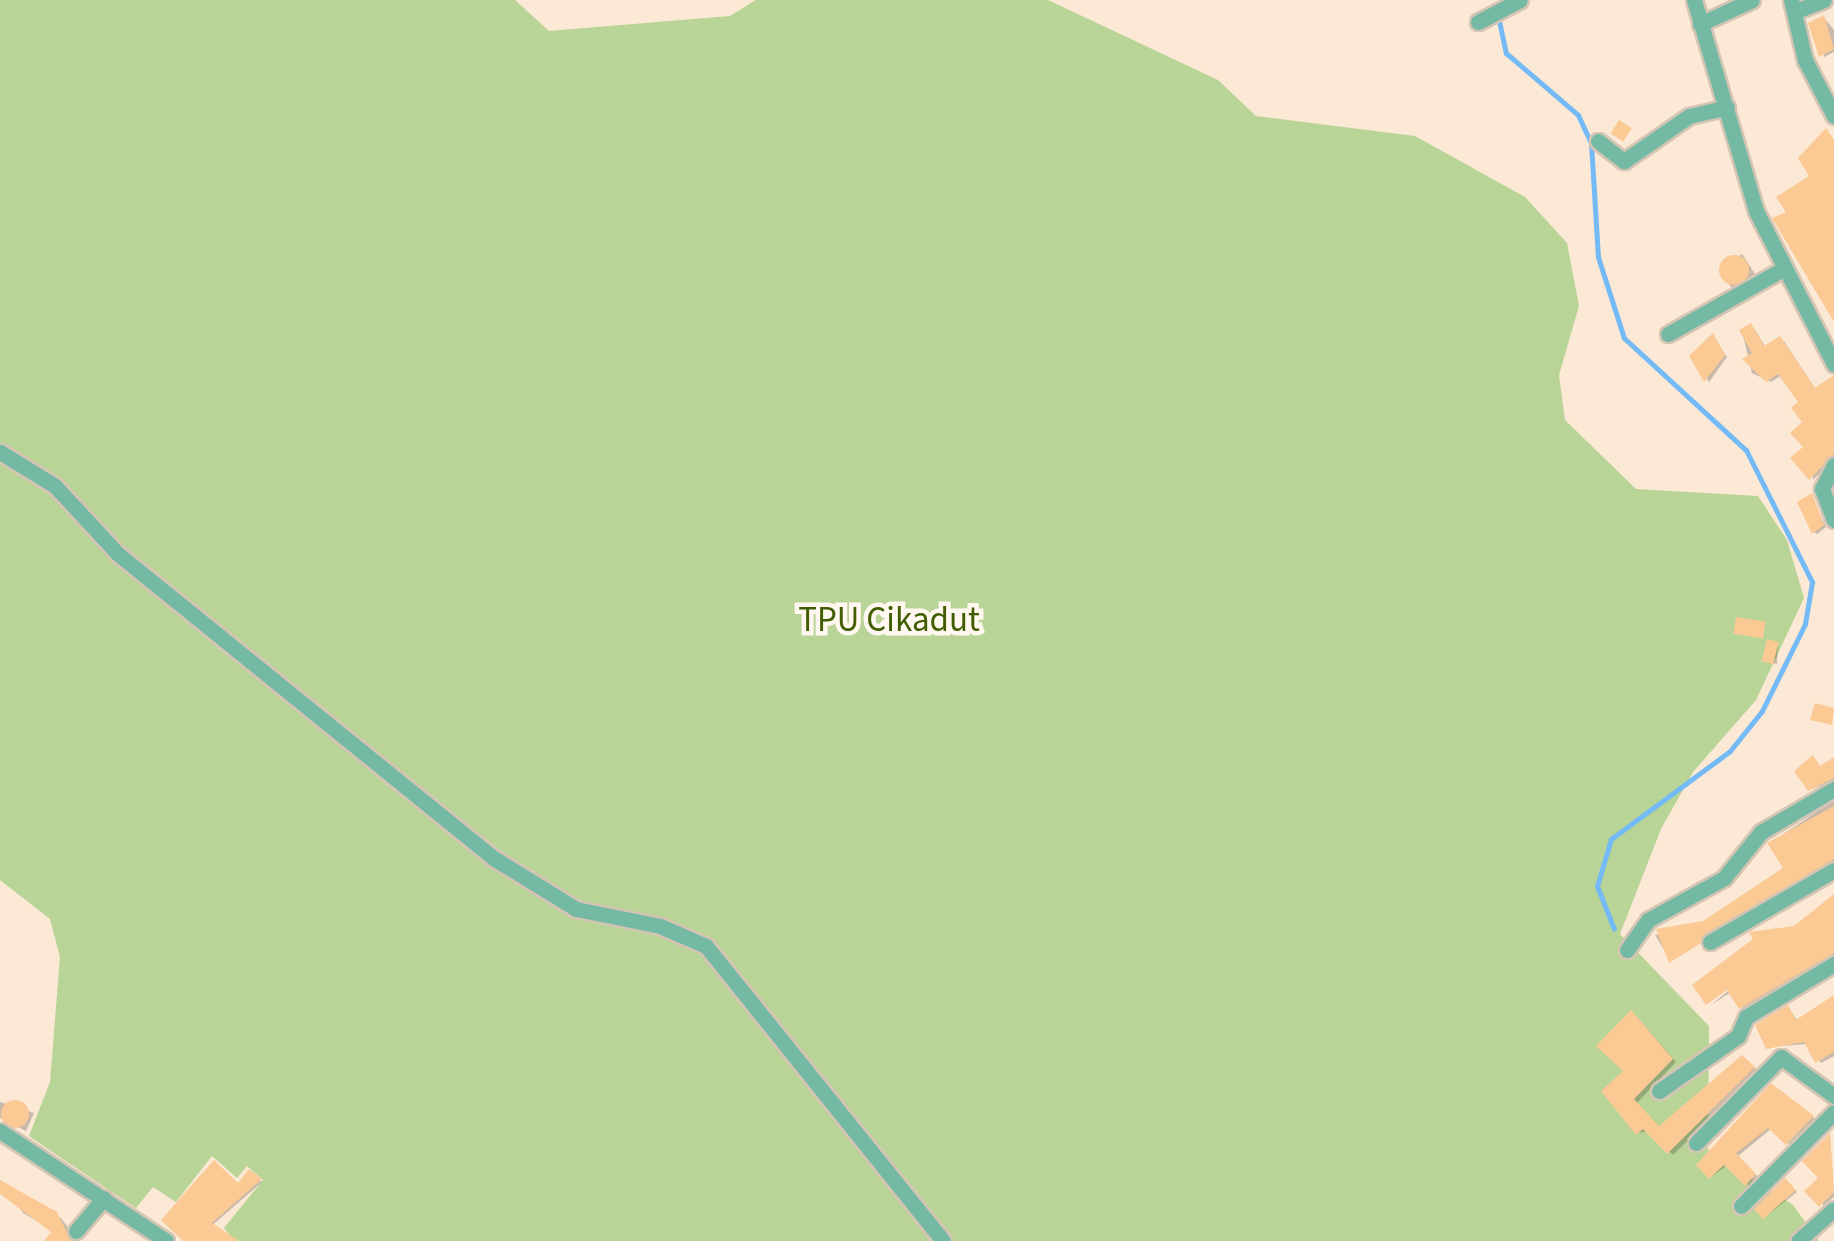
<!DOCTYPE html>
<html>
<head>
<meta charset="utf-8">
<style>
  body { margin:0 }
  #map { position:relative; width:1834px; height:1241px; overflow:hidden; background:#fbe8d5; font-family:"Source Sans 3",sans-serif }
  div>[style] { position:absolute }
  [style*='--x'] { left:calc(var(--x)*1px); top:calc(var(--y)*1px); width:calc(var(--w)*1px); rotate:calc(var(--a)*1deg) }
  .green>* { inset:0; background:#b9d497 }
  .shadow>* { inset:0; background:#0003 }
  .stream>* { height:5px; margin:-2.5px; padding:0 2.5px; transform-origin:2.5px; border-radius:2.5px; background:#74baf6 }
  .building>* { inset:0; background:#fbc994; transform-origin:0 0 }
  .round { border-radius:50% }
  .roads { filter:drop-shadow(2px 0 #d4c4b3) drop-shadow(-2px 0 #d4c4b3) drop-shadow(0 2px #d4c4b3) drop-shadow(0 -2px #d4c4b3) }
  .minor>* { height:15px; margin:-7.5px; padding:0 7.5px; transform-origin:7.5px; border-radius:7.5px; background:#74b9a4 }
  span { translate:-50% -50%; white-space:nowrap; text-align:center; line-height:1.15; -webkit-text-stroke:9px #fff7f0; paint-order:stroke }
  .park-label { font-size:35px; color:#405d01 }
</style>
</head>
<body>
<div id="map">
  <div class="green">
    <i style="clip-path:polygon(0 0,515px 0,549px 31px,730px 16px,756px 0,1048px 0,1218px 80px,1256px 116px,1415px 136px,1525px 197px,1567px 243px,1579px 306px,1559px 375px,1565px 420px,1636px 489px,1758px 496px,1787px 540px,1804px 598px,1756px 700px,1693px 772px,1661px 829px,1620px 934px,1709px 1026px,1708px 1150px,1793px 1205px,1819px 1241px,234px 1241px,224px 1228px,263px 1180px,247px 1166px,237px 1178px,212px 1156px,176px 1202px,153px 1187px,136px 1208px,61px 1158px,29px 1136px,50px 1082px,60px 957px,50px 919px,0 880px)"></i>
  </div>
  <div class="shadow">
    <i style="clip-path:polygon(1824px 18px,1834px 30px,1834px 52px,1824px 57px)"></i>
    <i style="clip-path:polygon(1742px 254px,1755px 274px,1732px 288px,1719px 271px)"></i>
    <i style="clip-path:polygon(1754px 328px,1766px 348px,1784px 341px,1816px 390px,1834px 379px,1834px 458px,1813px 480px,1802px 402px,1782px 375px,1771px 382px,1752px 373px,1742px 331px)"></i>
    <i style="clip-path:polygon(1713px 336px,1727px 357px,1709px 382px,1692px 356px)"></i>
    <i style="clip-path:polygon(1811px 496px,1826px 527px,1817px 534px,1814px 532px)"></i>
    <i style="clip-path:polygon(1778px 644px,1777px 664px,1768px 662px)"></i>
    <i style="clip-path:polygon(1834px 760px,1834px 781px,1809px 790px,1821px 768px)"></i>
    <i style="clip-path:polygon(1834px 800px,1834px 861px,1671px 961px,1655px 935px,1704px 924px,1787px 869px,1770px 843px)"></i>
    <i style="clip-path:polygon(1834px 904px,1834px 962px,1744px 1009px,1731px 992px,1711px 1005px)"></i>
    <i style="clip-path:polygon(1834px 1001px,1834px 1056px,1821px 1063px,1808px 1044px,1768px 1047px,1788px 1008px,1798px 1021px)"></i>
    <i style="clip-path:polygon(1635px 1015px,1676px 1062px,1637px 1103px,1661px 1128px,1747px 1060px,1758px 1071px,1673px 1155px,1648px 1131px,1638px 1133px,1626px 1071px)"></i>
    <i style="clip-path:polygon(1771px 1087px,1815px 1119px,1790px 1145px,1772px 1128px,1738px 1156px,1758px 1177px,1749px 1186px,1728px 1165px,1711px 1177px)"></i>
    <i style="clip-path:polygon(0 1102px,34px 1113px,26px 1131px,0 1118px)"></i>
    <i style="clip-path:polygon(1830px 1136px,1834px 1197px,1823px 1206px,1822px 1178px)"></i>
    <i style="clip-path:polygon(250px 1172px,262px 1182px,194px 1241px,239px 1186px)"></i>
    <i style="clip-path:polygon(1788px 1182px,1797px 1192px,1765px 1217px)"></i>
    <i style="clip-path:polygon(0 1183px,61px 1218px,78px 1241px,47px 1241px,55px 1231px,23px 1213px)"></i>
  </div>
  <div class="stream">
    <i style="--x:1498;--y:16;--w:38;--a:78"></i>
    <i style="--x:1506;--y:53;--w:95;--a:40.7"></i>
    <i style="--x:1578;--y:115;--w:31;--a:65"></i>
    <i style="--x:1591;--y:143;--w:114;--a:86.5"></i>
    <i style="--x:1598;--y:257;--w:85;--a:72.2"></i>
    <i style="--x:1624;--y:338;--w:166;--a:42.6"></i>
    <i style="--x:1746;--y:450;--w:148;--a:63.4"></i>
    <i style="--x:1812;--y:582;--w:43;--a:99.5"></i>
    <i style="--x:1805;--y:624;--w:97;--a:116.3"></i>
    <i style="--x:1762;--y:711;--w:51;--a:128.7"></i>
    <i style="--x:1730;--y:751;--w:148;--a:143.5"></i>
    <i style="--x:1611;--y:839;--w:49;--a:106.6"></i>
    <i style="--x:1597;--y:886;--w:46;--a:68.4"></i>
  </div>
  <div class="building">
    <i style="clip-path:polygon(1824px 15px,1834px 49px,1819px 57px,1808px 23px)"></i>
    <i style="left:1619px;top:120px;width:15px;height:16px;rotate:32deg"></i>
    <i style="clip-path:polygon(1826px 128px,1834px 140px,1834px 322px,1772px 218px,1786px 212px,1776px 197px,1809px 176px,1798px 158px)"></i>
    <i class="round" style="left:1719px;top:255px;width:30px;height:30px"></i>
    <i style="clip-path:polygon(1751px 323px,1764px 346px,1780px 336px,1815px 388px,1834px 375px,1834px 454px,1809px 480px,1790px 458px,1803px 447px,1790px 433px,1802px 422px,1791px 408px,1798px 402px,1778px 374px,1766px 382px,1742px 359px,1752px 353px,1739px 330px)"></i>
    <i style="clip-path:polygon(1713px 333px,1725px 355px,1704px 382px,1689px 356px)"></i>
    <i style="clip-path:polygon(1812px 493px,1824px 525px,1812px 534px,1797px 502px)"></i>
    <i style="left:1736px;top:617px;width:30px;height:17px;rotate:9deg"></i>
    <i style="left:1767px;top:639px;width:12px;height:23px;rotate:14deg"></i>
    <i style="clip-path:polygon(1815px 703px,1834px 708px,1832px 725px,1810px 720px)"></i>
    <i style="clip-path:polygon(1813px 755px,1820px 766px,1834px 757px,1834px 778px,1808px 791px,1794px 771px)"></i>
    <i style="clip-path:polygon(1834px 806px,1834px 859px,1669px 963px,1656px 929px,1703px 921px,1783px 868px,1767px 843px)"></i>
    <i style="clip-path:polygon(1834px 894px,1834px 953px,1739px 1009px,1727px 990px,1706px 1005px,1692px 985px,1753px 939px,1749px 932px,1794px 926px)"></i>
    <i style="clip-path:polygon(1834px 995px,1834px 1052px,1815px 1063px,1804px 1042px,1766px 1049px,1755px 1025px,1788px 1005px,1796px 1020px)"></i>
    <i style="clip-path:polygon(1631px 1010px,1673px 1059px,1634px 1099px,1659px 1126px,1742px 1055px,1755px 1067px,1667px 1154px,1643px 1129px,1636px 1135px,1601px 1091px,1623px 1071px,1596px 1046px)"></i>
    <i style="clip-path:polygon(1771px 1083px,1814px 1116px,1786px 1145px,1768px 1128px,1736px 1153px,1756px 1174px,1745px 1186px,1724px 1165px,1709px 1179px,1696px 1165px)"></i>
    <i class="round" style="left:1px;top:1100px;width:28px;height:28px"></i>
    <i style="clip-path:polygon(1830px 1133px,1834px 1192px,1819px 1207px,1804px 1191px,1818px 1178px,1802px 1161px)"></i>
    <i style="clip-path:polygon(214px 1160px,238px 1183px,249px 1169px,262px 1179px,212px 1223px,239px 1241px,183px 1241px,161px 1220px)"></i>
    <i style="clip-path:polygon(1785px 1178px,1796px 1190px,1763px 1219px,1754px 1209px)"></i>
    <i style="clip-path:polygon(0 1180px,57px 1212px,71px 1241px,44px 1241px,51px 1232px,0 1194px)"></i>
  </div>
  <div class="roads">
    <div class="minor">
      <i style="--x:1694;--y:0;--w:220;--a:73.6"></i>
      <i style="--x:1756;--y:211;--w:172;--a:63"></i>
      <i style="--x:1791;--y:0;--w:62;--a:76.9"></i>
      <i style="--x:1805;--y:60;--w:63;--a:62.6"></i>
      <i style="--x:1794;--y:12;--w:32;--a:-22"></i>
      <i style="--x:1478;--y:22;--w:47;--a:-27.6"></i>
      <i style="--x:1700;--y:24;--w:57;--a:-24.8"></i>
      <i style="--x:1598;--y:141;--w:33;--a:38"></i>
      <i style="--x:1624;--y:161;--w:79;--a:-34.7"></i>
      <i style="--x:1689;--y:116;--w:39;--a:-13"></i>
      <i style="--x:1668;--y:334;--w:130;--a:-29.5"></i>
      <i style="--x:0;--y:452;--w:65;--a:31.7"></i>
      <i style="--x:55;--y:486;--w:93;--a:47.2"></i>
      <i style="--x:118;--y:554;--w:485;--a:39"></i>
      <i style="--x:495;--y:859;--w:95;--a:31.7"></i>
      <i style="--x:576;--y:909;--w:86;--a:11.4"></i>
      <i style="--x:660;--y:926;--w:50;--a:23.5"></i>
      <i style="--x:706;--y:946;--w:378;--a:51.2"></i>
      <i style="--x:1834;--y:465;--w:27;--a:117"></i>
      <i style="--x:1822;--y:489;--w:33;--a:69"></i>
      <i style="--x:1710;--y:942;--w:143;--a:-30.1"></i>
      <i style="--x:1627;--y:950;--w:37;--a:-55"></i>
      <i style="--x:1648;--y:920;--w:87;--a:-28.9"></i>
      <i style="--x:1724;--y:878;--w:59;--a:-51.2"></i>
      <i style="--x:1761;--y:832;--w:85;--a:-30.5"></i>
      <i style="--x:1659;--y:1091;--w:96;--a:-34.8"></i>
      <i style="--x:1738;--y:1036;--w:21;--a:-67"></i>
      <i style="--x:1746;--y:1017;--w:103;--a:-31.1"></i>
      <i style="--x:0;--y:1131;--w:199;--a:33.5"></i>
      <i style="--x:1696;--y:1143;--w:121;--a:-45.3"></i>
      <i style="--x:1781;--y:1057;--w:66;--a:36.3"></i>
      <i style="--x:1741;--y:1206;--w:132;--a:-45.3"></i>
      <i style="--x:76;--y:1231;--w:43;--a:-49.7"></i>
      <i style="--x:1798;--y:1241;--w:48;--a:-41.6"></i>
    </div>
  </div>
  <div class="park-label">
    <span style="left:889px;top:620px">TPU Cikadut</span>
  </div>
</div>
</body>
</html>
